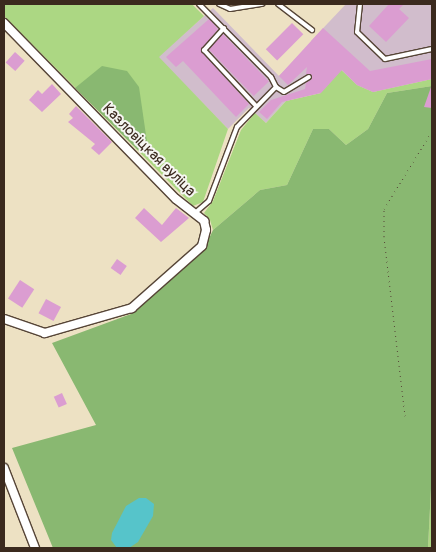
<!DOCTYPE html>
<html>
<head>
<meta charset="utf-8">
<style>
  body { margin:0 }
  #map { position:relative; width:436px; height:552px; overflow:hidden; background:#ede1c3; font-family:Pangolin,sans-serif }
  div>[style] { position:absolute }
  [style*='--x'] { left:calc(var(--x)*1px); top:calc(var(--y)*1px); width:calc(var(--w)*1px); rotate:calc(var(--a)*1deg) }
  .industrial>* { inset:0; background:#d1bdcc }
  .green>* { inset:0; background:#acd783 }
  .forest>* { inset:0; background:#89b871 }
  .water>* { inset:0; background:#56c4ca }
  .building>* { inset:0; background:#db9dd1; transform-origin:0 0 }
  .path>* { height:1px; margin-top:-0.5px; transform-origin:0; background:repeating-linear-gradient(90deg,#564537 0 1px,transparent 0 5px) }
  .roads { filter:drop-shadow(1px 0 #564537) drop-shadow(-1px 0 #564537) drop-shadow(0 1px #564537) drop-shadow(0 -1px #564537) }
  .lane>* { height:4px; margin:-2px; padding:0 2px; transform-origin:2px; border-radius:2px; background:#fff }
  .street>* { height:8px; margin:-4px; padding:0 4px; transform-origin:4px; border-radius:4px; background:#fff }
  span { translate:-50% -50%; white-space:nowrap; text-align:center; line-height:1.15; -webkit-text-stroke:4px #f6f6f2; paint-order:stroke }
  .street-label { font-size:15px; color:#3b2a1e }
  .frame { position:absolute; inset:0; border:5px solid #3b2a1e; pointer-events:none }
</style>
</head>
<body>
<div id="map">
  <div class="industrial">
    <i style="clip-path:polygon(346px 4px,432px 4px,432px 79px,373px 92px,357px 85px,311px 41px)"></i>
    <i style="clip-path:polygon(213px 8px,279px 76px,306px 48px,336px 77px,286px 101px,266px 123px,249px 108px,228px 129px,158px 57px)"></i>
  </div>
  <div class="green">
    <i style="clip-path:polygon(4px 4px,192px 4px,204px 16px,159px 57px,228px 129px,203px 202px,193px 206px,4px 16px)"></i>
    <i style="clip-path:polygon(311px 41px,357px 85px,373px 92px,432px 79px,432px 86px,387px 93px,368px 129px,346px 145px,329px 129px,313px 129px,287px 185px,260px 190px,213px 230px,210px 220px,204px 213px,213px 201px,241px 130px,255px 113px,266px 123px,286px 101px,321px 93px)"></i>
    <i style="clip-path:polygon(432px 469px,432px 548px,428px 548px)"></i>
  </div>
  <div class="forest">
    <i style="clip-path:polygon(102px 66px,127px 71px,139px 87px,147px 142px,140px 152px,75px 88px)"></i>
    <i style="clip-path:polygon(432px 86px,432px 469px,428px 548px,53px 548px,12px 448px,96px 425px,52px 343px,131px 314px,203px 251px,213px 230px,260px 190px,287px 185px,313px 129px,329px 129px,346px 145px,368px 129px,387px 93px)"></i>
  </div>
  <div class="water">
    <i style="clip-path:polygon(139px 498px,146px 498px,154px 504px,153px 516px,138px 542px,129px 548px,117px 548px,111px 540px,112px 533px,126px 506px)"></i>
  </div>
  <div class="building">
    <i style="clip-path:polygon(389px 4px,404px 4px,399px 9px,409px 18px,386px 42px,369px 26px)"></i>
    <i style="clip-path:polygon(209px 19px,218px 29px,201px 51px,249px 104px,236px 117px,183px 61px,176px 67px,166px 57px)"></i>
    <i style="left:292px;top:23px;width:16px;height:37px;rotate:45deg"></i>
    <i style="clip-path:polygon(323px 28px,370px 71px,432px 59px,432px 79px,373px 92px,357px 85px,342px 70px,321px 93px,282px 102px,267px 119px,259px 112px,271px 100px,305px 89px,306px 83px,312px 79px,311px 74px,306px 74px,307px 67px,288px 85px,279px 76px)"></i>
    <i style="left:223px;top:34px;width:66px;height:21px;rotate:46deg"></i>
    <i style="left:15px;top:52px;width:13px;height:14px;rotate:42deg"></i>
    <i style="clip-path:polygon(52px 84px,61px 94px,42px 112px,29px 100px,38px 90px,42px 94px)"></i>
    <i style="clip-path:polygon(431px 87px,432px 87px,432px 108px,424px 107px)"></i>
    <i style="clip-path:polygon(76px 106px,112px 142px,99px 155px,91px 148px,95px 144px,68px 122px,73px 118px,69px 114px)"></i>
    <i style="clip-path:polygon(144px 208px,162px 225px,176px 208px,189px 218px,161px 242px,135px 218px)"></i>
    <i style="left:117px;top:259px;width:12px;height:11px;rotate:35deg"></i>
    <i style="left:20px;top:280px;width:17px;height:22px;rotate:33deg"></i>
    <i style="left:46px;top:299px;width:17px;height:16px;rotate:28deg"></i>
    <i style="left:62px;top:393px;width:12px;height:9px;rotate:66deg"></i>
  </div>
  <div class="path">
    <i style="--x:405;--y:416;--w:180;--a:-96.7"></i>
    <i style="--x:384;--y:237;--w:28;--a:-90"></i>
    <i style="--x:384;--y:209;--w:92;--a:-58.4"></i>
  </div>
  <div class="roads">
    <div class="lane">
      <i style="--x:199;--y:4;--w:103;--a:45.4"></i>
      <i style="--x:271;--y:77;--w:11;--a:63"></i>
      <i style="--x:219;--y:4;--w:12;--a:24"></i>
      <i style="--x:230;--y:9;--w:33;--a:-9"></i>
      <i style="--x:278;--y:4;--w:43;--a:37.4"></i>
      <i style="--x:360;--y:4;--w:28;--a:96"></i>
      <i style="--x:357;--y:32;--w:39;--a:44"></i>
      <i style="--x:385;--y:59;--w:48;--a:-12"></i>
      <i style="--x:224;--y:28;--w:30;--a:132"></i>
      <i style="--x:204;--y:50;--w:76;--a:47.1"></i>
      <i style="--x:195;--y:213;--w:18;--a:-41"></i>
      <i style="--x:209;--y:201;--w:79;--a:-69.3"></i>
      <i style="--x:237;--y:127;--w:56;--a:-45.7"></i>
      <i style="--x:276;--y:87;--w:9;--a:32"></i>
      <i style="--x:284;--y:92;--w:29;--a:-31"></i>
    </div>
    <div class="street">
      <i style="--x:4;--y:23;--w:246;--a:45.7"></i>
      <i style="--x:176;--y:199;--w:36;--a:38"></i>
      <i style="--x:204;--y:221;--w:9;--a:77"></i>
      <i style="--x:206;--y:230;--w:16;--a:104"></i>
      <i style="--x:202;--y:246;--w:94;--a:138.5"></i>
      <i style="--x:132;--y:308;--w:91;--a:164"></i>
      <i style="--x:45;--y:333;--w:43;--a:-161.1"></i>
      <i style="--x:4;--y:468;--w:86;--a:68.8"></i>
    </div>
  </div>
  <div class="street-label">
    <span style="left:149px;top:150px;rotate:45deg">Казловіцкая вуліца</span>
  </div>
  <div class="frame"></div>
</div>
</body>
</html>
